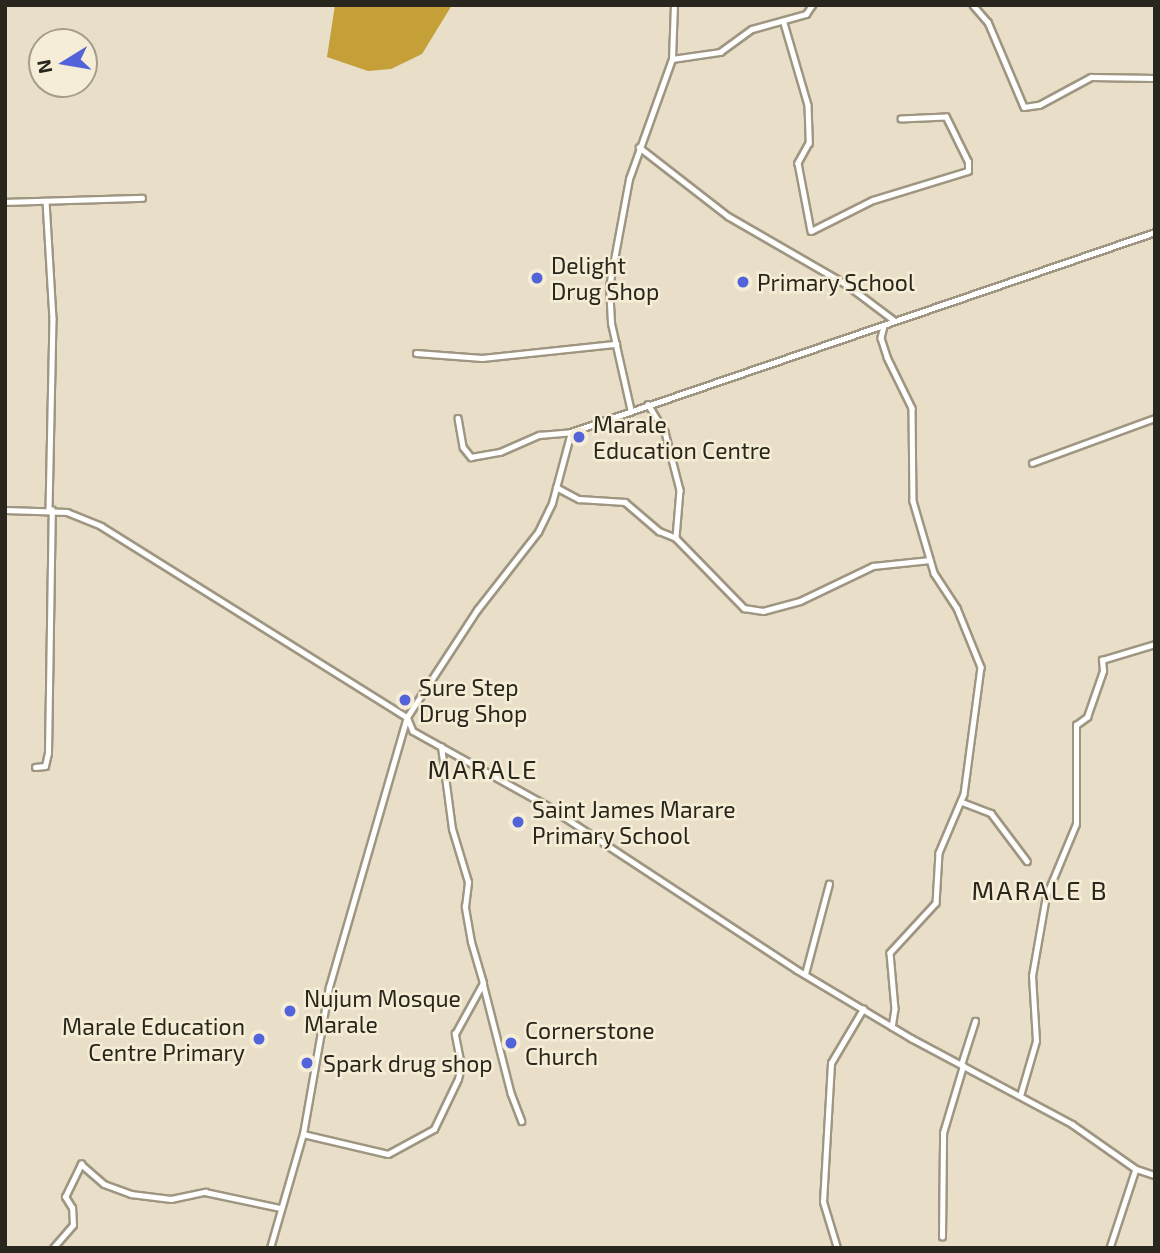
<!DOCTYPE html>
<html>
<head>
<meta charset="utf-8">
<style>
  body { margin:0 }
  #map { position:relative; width:1160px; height:1253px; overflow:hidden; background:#e9dfc9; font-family:"Exo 2",sans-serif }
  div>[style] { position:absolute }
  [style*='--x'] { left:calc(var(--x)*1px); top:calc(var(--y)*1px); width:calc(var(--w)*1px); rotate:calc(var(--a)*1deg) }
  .forest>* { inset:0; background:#c59f38 }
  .roads { filter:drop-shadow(2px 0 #9f9681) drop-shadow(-2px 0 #9f9681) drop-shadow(0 2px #9f9681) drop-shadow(0 -2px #9f9681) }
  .street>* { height:4.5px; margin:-2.25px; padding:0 2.25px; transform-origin:2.25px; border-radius:2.25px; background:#fff }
  .dots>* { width:19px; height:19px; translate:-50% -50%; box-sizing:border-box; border:4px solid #f6edd6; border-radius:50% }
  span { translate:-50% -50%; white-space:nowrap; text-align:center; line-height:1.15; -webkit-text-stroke:5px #f6edd6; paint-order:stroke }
  .poi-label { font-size:23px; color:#29261d }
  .left { translate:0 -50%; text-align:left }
  .right { translate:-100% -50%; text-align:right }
  .quarter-label { font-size:26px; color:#29261d; letter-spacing:2px }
  .frame { position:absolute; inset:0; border:7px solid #29261d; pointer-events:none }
  .north { position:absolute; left:28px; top:28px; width:70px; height:70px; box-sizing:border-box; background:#f6edd6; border:2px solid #a49d8c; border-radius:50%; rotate:259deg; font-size:19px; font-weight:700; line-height:28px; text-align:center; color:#29261d }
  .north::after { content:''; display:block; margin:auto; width:24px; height:32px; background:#5364da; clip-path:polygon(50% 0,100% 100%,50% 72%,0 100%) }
</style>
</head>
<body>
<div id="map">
  <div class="forest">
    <i style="clip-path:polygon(335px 5px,452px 5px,422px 54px,391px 69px,368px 71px,327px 57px)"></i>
  </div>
  <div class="roads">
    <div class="street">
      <i style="--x:973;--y:5;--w:23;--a:49"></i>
      <i style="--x:988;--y:22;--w:92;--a:67"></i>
      <i style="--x:1024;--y:107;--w:15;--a:-8"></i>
      <i style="--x:1039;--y:105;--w:59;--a:-28.3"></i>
      <i style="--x:1091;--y:77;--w:64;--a:0.9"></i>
      <i style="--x:784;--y:23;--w:85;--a:73.7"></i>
      <i style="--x:808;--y:105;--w:38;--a:88"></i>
      <i style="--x:809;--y:143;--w:23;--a:119"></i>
      <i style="--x:798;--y:163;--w:69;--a:79.2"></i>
      <i style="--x:811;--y:231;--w:69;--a:-26.6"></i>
      <i style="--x:873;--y:200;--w:99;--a:-17"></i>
      <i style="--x:968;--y:171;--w:9;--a:-90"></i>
      <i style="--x:968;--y:162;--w:50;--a:-116.1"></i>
      <i style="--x:946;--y:117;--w:45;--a:177.5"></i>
      <i style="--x:672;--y:59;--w:49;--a:-8.3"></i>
      <i style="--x:720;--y:52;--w:39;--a:-36"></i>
      <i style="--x:752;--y:29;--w:56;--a:-15.5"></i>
      <i style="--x:806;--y:14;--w:11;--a:-56"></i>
      <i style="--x:639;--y:147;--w:113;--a:37.8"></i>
      <i style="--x:728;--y:216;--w:136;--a:30"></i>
      <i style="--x:846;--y:284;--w:61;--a:37.1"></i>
      <i style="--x:46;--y:201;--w:118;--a:86.6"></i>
      <i style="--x:53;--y:319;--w:191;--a:91.2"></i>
      <i style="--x:5;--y:202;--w:137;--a:-1.7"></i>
      <i style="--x:884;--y:326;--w:12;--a:104"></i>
      <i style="--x:881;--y:338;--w:20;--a:72"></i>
      <i style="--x:887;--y:357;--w:57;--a:63.9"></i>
      <i style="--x:912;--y:408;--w:93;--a:89.4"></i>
      <i style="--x:913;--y:501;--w:75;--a:73.7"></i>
      <i style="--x:934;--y:573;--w:42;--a:56.7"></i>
      <i style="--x:957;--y:608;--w:64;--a:67.9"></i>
      <i style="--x:981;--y:667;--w:128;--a:97.6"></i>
      <i style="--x:964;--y:794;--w:64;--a:113"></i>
      <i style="--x:939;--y:853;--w:50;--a:93.4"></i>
      <i style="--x:936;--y:903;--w:68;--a:132.6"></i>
      <i style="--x:890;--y:953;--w:56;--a:84.9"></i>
      <i style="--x:895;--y:1009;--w:18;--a:99"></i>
      <i style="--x:416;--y:353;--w:66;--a:4.3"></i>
      <i style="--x:482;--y:358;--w:135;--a:-6"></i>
      <i style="--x:648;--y:404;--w:33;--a:59"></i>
      <i style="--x:665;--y:432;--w:60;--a:75.5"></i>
      <i style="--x:680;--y:490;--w:48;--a:94.8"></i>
      <i style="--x:676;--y:538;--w:98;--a:45.8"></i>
      <i style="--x:744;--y:608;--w:19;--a:9"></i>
      <i style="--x:763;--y:611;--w:38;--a:-15"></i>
      <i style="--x:800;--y:601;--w:81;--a:-25.6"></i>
      <i style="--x:873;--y:566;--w:57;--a:-6"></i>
      <i style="--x:631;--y:412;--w:91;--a:-102.7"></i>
      <i style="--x:611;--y:323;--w:36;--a:-93"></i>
      <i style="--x:609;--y:287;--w:110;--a:-79.5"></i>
      <i style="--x:629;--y:179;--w:127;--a:-70.3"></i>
      <i style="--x:672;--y:59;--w:54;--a:-87.9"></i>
      <i style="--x:458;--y:418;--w:29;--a:80"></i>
      <i style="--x:463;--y:447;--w:13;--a:51"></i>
      <i style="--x:471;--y:457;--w:29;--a:-10"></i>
      <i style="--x:500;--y:452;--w:43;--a:-23.6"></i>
      <i style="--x:539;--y:435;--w:32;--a:-5"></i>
      <i style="--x:1032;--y:463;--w:131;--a:-20.1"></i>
      <i style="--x:556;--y:487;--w:26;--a:28"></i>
      <i style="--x:579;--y:499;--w:46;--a:3.7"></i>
      <i style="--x:625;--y:502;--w:45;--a:40.5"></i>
      <i style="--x:659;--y:531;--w:18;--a:22"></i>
      <i style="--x:5;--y:510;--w:62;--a:1.8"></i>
      <i style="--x:67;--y:512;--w:37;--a:22"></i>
      <i style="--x:101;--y:526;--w:361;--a:32"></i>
      <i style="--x:407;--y:717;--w:15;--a:67"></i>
      <i style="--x:413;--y:731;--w:152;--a:29.1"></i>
      <i style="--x:546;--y:805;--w:300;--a:33.3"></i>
      <i style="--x:797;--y:970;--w:133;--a:30.8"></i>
      <i style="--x:911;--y:1038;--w:183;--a:28.1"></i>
      <i style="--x:1072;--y:1124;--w:78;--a:35.1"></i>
      <i style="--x:1136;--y:1169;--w:83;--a:108.2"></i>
      <i style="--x:35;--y:767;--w:10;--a:-6"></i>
      <i style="--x:45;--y:766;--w:13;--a:-77"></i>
      <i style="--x:48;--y:753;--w:243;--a:-89.1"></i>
      <i style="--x:962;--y:802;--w:31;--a:21"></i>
      <i style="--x:991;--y:813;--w:60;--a:53.1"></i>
      <i style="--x:805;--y:974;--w:93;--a:-75.1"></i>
      <i style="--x:483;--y:983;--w:114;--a:75.7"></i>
      <i style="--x:511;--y:1093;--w:30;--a:69"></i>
      <i style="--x:961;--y:1065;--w:46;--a:-72.3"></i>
      <i style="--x:1020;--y:1096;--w:57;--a:-73.8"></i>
      <i style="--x:1036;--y:1041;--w:65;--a:-93.5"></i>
      <i style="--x:1032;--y:976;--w:81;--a:-80.1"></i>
      <i style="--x:1046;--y:896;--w:78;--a:-67.4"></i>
      <i style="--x:1076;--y:824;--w:99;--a:-90"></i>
      <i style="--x:1076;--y:725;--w:14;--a:-36"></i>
      <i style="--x:1087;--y:717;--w:49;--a:-70.8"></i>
      <i style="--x:1103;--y:671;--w:11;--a:-95"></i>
      <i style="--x:1102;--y:660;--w:55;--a:-16.8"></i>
      <i style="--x:303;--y:1134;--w:87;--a:13.2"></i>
      <i style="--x:388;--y:1154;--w:52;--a:-28.5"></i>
      <i style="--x:434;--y:1129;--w:55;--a:-64.4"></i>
      <i style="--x:458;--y:1079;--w:13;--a:-77"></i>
      <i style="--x:461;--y:1066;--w:33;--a:-101"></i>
      <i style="--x:455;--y:1034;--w:58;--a:-61.2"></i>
      <i style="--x:483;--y:983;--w:43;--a:-106.3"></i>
      <i style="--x:471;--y:942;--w:36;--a:-100"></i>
      <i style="--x:465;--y:907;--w:25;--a:-83"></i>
      <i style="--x:468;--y:882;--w:55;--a:-106.8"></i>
      <i style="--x:452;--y:829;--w:83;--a:-97.6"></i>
      <i style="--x:1136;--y:1169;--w:20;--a:18"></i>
      <i style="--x:942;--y:1237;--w:104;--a:-89.4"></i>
      <i style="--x:943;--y:1133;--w:70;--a:-73.4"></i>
      <i style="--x:53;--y:1248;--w:30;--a:-49"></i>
      <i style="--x:73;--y:1225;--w:17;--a:-93"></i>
      <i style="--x:72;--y:1208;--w:13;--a:-122"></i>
      <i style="--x:65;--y:1197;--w:37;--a:-64"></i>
      <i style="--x:81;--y:1164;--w:30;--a:41"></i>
      <i style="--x:104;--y:1184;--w:29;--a:20"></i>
      <i style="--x:131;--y:1194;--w:40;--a:7.1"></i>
      <i style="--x:171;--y:1199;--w:35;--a:-12"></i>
      <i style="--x:205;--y:1192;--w:77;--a:12"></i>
      <i style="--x:270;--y:1248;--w:119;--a:-73.9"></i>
      <i style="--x:303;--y:1134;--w:149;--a:-80"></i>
      <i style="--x:329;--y:987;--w:281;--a:-73.9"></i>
      <i style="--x:407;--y:717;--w:128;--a:-56.8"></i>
      <i style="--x:477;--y:610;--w:99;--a:-52"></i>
      <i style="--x:538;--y:532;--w:32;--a:-64"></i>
      <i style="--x:552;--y:503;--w:73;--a:-75"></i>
      <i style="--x:571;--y:432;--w:617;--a:-18.9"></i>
      <i style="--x:837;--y:1248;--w:48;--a:-106.9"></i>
      <i style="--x:823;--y:1202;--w:139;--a:-86.7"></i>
      <i style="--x:831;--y:1063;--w:63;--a:-59.3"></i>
    </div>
  </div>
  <div class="dots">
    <i style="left:537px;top:278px;background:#5364da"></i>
    <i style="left:743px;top:282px;background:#5364da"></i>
    <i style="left:579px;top:437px;background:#5364da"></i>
    <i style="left:405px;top:700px;background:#5364da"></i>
    <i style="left:518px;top:822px;background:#5364da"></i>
    <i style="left:290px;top:1011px;background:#5364da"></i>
    <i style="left:259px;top:1039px;background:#5364da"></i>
    <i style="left:511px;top:1043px;background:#5364da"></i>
    <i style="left:307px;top:1063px;background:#5364da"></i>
  </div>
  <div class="poi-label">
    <span class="left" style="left:551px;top:278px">Delight<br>Drug Shop</span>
    <span class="left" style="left:757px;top:282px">Primary School</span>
    <span class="left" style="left:593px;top:437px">Marale<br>Education Centre</span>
    <span class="left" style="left:419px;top:700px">Sure Step<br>Drug Shop</span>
    <span class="left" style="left:532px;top:822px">Saint James Marare<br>Primary School</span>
    <span class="left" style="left:304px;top:1011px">Nujum Mosque<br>Marale</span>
    <span class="right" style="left:245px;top:1039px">Marale Education<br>Centre Primary</span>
    <span class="left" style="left:525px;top:1043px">Cornerstone<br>Church</span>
    <span class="left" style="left:323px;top:1063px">Spark drug shop</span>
  </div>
  <div class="quarter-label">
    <span style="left:483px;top:769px">MARALE</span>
    <span style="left:1040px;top:890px">MARALE B</span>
  </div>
  <div class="frame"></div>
  <div class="north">N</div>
</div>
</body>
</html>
